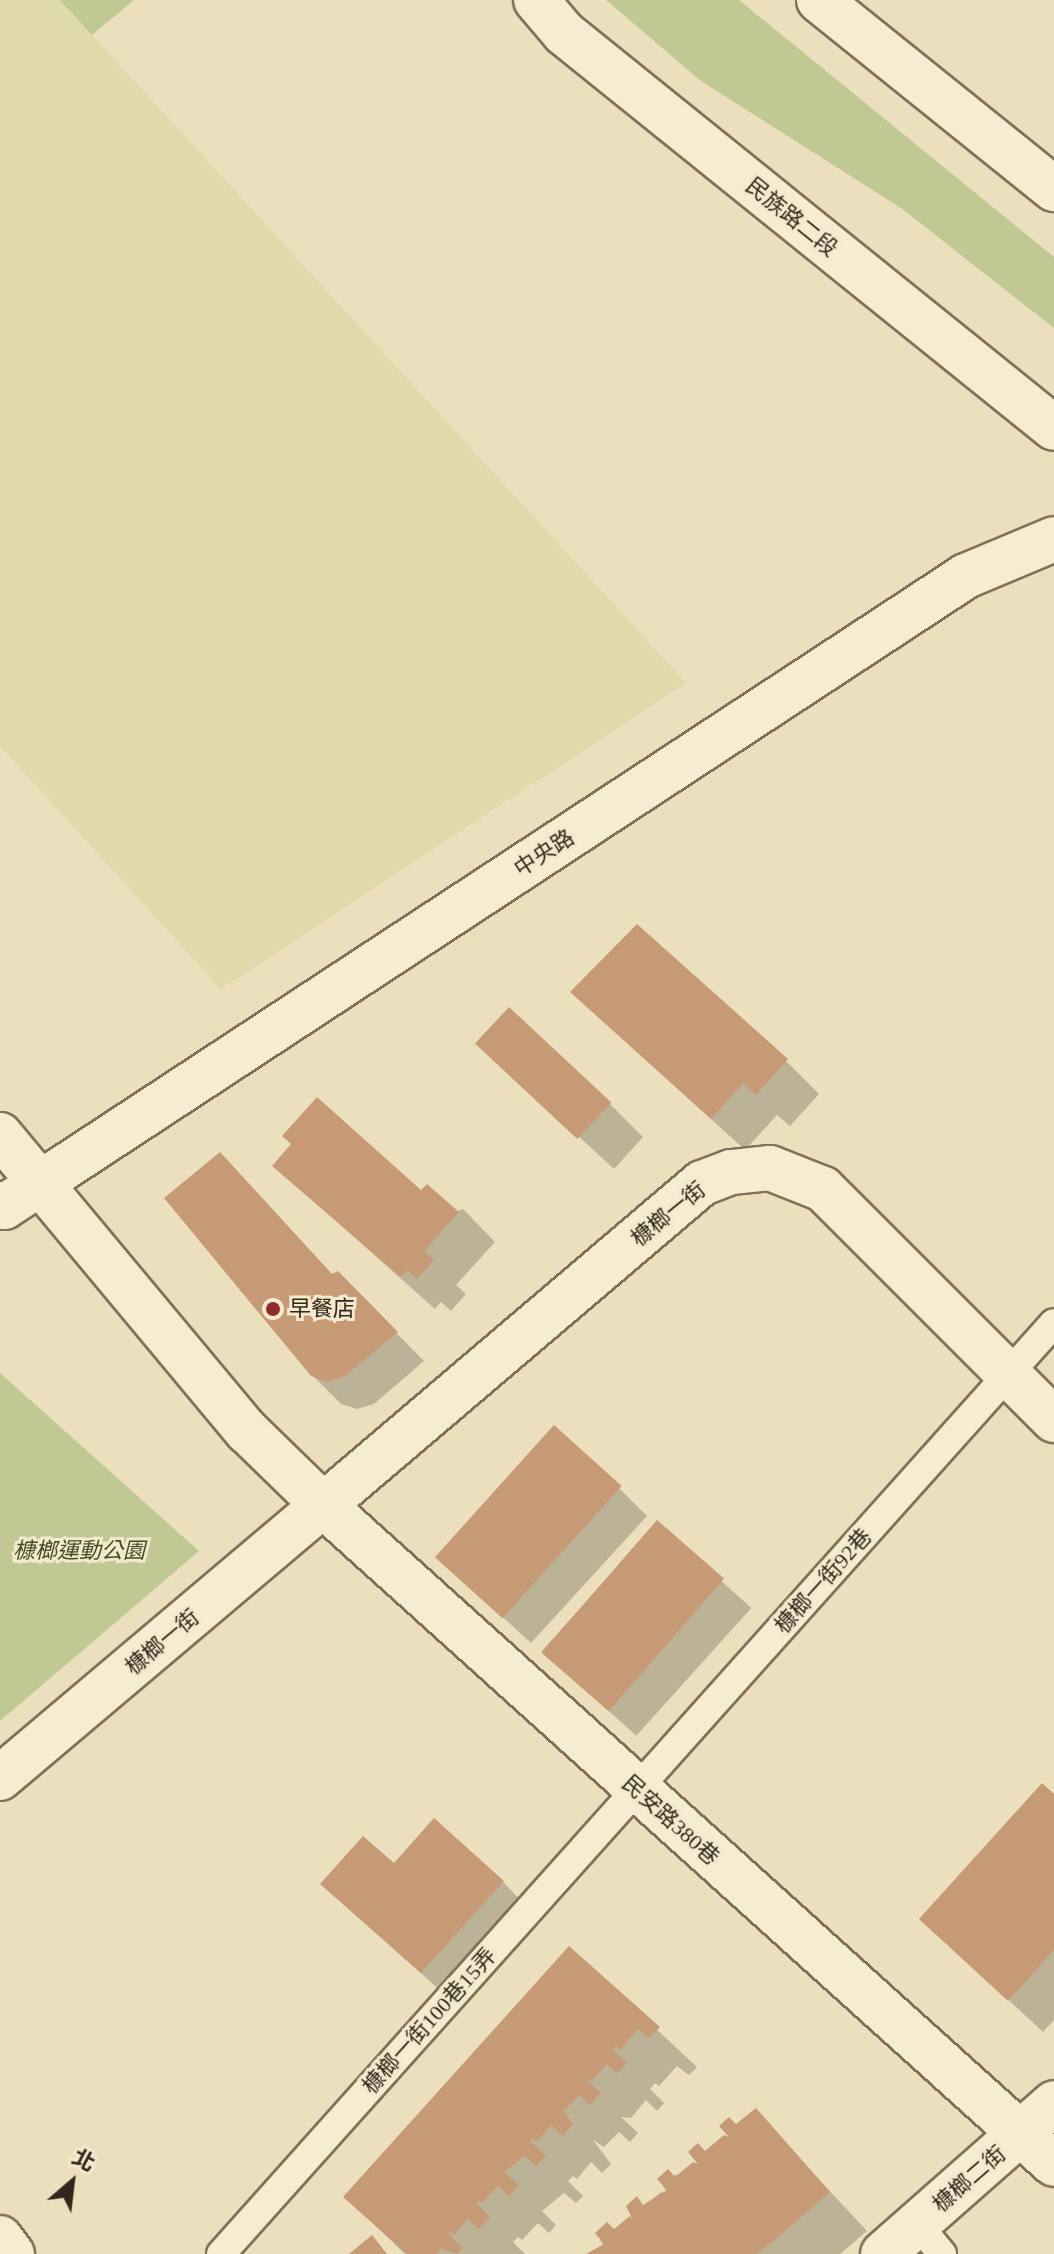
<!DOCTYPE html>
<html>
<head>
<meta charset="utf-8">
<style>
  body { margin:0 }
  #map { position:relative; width:1054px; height:2254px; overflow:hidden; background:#ebdfbe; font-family:"Times New Roman","Noto Sans TC",serif }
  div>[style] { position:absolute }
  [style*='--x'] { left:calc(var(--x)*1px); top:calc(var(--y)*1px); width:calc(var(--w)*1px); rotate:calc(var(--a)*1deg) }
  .farmland>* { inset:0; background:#e0d9ac }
  .green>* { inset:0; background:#c0c893 }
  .shadow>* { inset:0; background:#0003; transform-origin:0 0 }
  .building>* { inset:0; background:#c79a76; transform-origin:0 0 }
  .roads { filter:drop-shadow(2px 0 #827058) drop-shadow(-2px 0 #827058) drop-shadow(0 2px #827058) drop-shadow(0 -2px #827058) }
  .service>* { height:28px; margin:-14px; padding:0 14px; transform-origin:14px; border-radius:14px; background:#f6ecd1 }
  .minor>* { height:44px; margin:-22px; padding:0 22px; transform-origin:22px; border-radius:22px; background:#f6ecd1 }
  .tertiary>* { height:44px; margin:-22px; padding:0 22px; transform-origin:22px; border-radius:22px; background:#f6ecd1 }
  .dots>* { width:22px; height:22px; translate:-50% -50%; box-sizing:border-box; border:4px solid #f3e9cd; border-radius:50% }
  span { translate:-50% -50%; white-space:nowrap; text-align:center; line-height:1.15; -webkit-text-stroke:6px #f3e9cd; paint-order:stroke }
  .street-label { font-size:22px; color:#32271c }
  .poi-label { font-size:22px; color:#32271c }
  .left { translate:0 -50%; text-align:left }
  .park-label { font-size:22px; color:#424e23; font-style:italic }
  .north { position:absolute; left:32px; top:2142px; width:80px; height:80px; -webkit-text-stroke:6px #f3e9cd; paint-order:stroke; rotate:28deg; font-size:22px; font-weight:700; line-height:32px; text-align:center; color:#32271c }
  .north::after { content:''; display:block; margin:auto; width:28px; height:36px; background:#32271c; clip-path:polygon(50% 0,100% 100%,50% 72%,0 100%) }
</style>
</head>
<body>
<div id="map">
  <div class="farmland">
    <i style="clip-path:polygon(0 0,60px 0,686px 683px,221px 989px,0 746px)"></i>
  </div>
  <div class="green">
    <i style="clip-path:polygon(60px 0,134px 0,92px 35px)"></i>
    <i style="clip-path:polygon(606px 0,739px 0,1054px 257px,1054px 328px,901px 208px,701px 81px)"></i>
    <i style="clip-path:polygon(0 1373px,199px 1551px,0 1721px)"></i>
  </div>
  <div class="shadow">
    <i style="clip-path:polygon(572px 992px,786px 1061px,819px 1094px,790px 1126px,777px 1115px,745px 1150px)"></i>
    <i style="clip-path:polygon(477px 1043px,610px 1104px,643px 1137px,614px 1169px)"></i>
    <i style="clip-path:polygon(274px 1166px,421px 1192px,456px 1212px,463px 1209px,495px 1242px,456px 1285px,466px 1294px,451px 1311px,441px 1302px,435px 1309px)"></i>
    <i style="clip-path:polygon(337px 1273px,424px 1361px,374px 1404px,357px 1409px,341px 1404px,312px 1375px)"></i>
    <i style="clip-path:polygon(619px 1488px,647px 1516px,531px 1643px,438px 1558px)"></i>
    <i style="left:657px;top:1523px;width:127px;height:172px;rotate:42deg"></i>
    <i style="clip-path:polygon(1054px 1796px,1054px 2020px,1043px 2032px,922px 1919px)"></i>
    <i style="clip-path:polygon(395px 1866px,503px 1882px,530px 1910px,451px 2000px,351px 1911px)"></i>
    <i style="clip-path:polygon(569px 1948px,697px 2067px,689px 2075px,677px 2066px,659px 2086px,655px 2083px,650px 2089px,664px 2103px,657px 2111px,646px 2100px,631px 2118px,621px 2117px,638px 2133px,630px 2142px,619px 2132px,604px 2147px,593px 2140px,611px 2164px,602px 2173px,591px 2162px,577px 2179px,573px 2176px,568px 2181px,583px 2196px,576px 2203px,564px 2193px,542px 2211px,556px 2225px,549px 2233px,538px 2223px,522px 2240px,518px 2237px,513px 2242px,525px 2254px,405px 2254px,346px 2197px)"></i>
    <i style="clip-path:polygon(755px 2111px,867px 2231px,840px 2254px,607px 2254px,597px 2233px,638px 2227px,644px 2206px,661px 2192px,671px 2200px,659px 2179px,705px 2168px,706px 2153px,736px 2141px,736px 2127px)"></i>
  </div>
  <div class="building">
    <i style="clip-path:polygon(637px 924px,788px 1059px,756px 1095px,743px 1083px,711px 1119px,570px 992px)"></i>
    <i style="left:509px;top:1007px;width:140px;height:50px;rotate:43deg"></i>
    <i style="clip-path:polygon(317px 1097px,421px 1190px,427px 1184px,459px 1212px,424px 1251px,434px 1260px,417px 1279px,407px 1270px,401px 1277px,272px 1166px,291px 1144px,282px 1136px)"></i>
    <i style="clip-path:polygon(220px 1152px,332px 1274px,338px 1271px,398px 1332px,345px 1376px,327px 1382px,311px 1376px,164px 1198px)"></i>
    <i style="left:554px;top:1425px;width:91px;height:178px;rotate:42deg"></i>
    <i style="left:657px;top:1520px;width:89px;height:176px;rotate:41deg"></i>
    <i style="clip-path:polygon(1042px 1783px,1054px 1794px,1054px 1950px,1008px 2001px,919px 1919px)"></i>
    <i style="clip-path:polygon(434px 1818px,504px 1881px,421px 1973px,320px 1884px,363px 1836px,394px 1863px)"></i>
    <i style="clip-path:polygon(569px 1946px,660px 2027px,649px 2038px,638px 2029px,620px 2050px,616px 2046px,613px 2050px,627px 2063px,617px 2074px,607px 2064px,592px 2081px,586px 2080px,601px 2093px,590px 2105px,579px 2095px,565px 2110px,561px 2107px,573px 2124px,563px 2136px,551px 2125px,537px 2142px,533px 2139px,531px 2142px,546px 2156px,536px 2166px,525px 2156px,504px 2172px,519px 2185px,509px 2196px,498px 2186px,482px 2203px,479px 2200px,476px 2203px,490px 2217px,479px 2229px,468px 2219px,454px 2235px,451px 2231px,448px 2234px,463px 2248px,457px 2254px,441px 2249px,436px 2254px,407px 2254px,343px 2197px)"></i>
    <i style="clip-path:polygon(756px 2108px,830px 2192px,778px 2237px,757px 2254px,586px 2254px,604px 2244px,595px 2233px,607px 2222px,614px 2229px,630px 2216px,633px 2220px,626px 2206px,637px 2196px,643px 2205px,667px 2190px,657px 2179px,668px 2169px,675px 2177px,693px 2162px,698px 2164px,688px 2152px,698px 2143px,705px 2151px,724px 2135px,729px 2137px,719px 2126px,729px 2117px,736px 2124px)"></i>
    <i style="clip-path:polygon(372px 2235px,387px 2254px,349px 2254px)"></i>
  </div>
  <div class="roads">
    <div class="service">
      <i style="--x:917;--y:2224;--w:39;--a:50"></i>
      <i style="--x:221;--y:2254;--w:1249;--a:-48.18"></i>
    </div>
    <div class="minor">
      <i style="--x:0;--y:1204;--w:5;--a:37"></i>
      <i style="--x:4;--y:1207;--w:45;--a:-33.3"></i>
      <i style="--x:1054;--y:1420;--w:327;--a:-135"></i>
      <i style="--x:823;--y:1189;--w:57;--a:-158.4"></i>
      <i style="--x:770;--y:1168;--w:39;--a:174"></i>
      <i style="--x:731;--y:1172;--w:31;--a:159"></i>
      <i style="--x:702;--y:1183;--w:497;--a:139.6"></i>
      <i style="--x:323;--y:1505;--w:984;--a:42.03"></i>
      <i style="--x:0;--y:2238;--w:20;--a:53"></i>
      <i style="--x:883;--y:2254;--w:228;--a:-41.4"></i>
    </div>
    <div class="tertiary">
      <i style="--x:536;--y:0;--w:43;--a:49.7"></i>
      <i style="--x:564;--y:33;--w:629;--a:38.87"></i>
      <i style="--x:819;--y:0;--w:302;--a:38.8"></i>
      <i style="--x:0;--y:1135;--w:386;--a:50.2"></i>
      <i style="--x:247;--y:1431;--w:106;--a:44.2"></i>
      <i style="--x:323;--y:1505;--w:423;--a:139.8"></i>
      <i style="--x:42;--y:1182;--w:1105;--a:-33.26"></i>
      <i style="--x:966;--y:576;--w:95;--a:-22.8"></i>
    </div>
  </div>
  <div class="dots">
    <i style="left:273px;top:1309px;background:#8e2d2b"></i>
  </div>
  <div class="street-label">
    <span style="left:792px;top:217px;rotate:39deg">民族路二段</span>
    <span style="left:544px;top:853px;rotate:-33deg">中央路</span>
    <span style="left:668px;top:1214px;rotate:-39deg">槺榔一街</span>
    <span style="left:823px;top:1581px;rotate:-48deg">槺榔一街92巷</span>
    <span style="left:162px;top:1642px;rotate:-40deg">槺榔一街</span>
    <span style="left:671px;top:1820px;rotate:42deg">民安路380巷</span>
    <span style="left:429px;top:2021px;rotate:-48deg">槺榔一街100巷15弄</span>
    <span style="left:969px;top:2179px;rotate:-41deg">槺榔二街</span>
  </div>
  <div class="poi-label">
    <span class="left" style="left:289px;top:1309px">早餐店</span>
  </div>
  <div class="park-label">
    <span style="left:79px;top:1551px">槺榔運動公園</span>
  </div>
  <div class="north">北</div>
</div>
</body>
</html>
